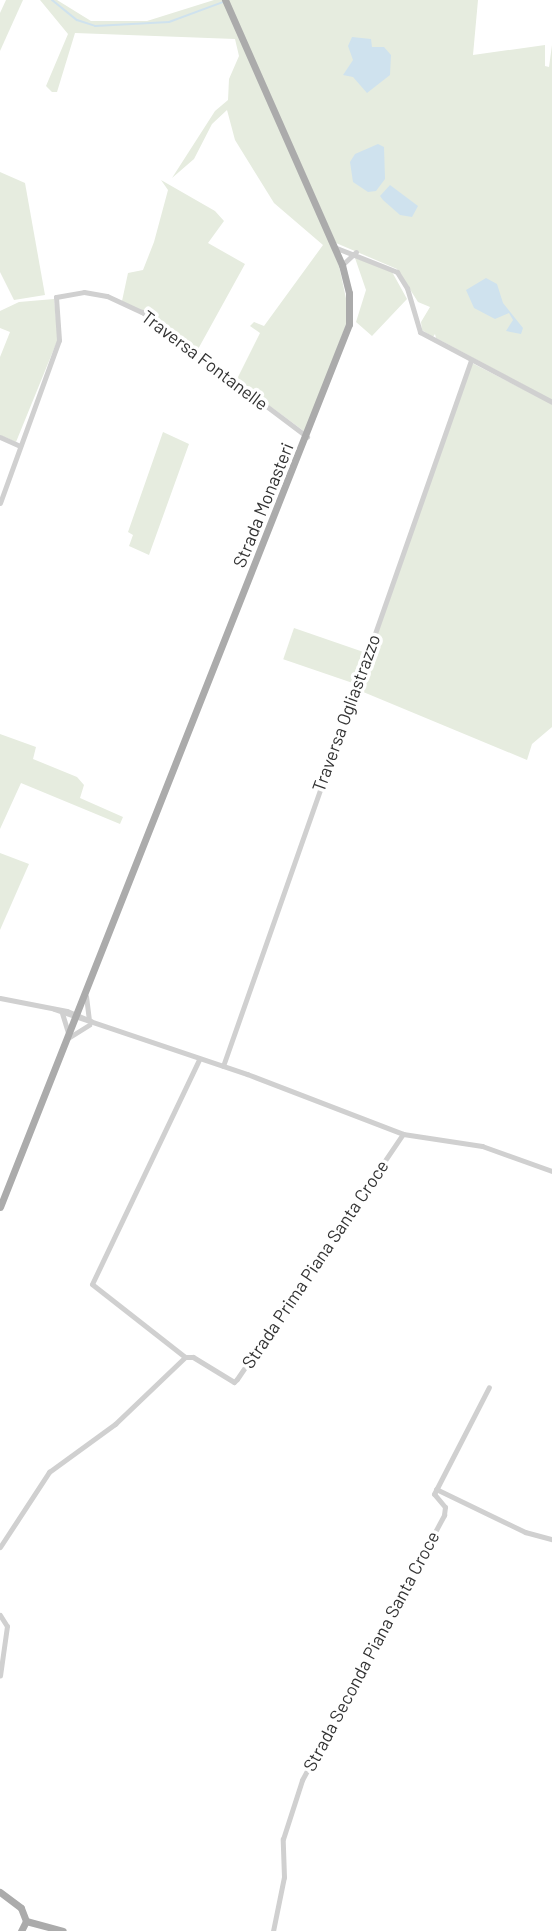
<!DOCTYPE html>
<html>
<head>
<meta charset="utf-8">
<style>
  body { margin:0 }
  #map { position:relative; width:552px; height:1931px; overflow:hidden; background:#fff; font-family:Barlow,sans-serif }
  div>[style] { position:absolute }
  [style*='--x'] { left:calc(var(--x)*1px); top:calc(var(--y)*1px); width:calc(var(--w)*1px); rotate:calc(var(--a)*1deg) }
  .green>* { inset:0; background:#e6ecdf; transform-origin:0 0 }
  .water>* { inset:0; background:#cfe2ee }
  .stream>* { height:2px; margin:-1px; padding:0 1px; transform-origin:1px; border-radius:1px; background:#cfe2ee }
  .minor>* { height:5px; margin:-2.5px; padding:0 2.5px; transform-origin:2.5px; border-radius:2.5px; background:#d0d0d0 }
  .major>* { height:7px; margin:-3.5px; padding:0 3.5px; transform-origin:3.5px; border-radius:3.5px; background:#ababab }
  span { translate:-50% -50%; white-space:nowrap; text-align:center; line-height:1.15; -webkit-text-stroke:7px #fff; paint-order:stroke }
  .street-label { font-size:18px; color:#333 }
</style>
</head>
<body>
<div id="map">
  <div class="green">
    <i style="clip-path:polygon(6px 0,23px 0,0 51px,0 13px)"></i>
    <i style="clip-path:polygon(40px 0,57px 0,91px 21px,147px 21px,214px 0,478px 0,473px 55px,545px 45px,545px 66px,549px 67px,552px 45px,552px 400px,436px 338px,435px 334px,433px 337px,422px 330px,421px 322px,430px 307px,418px 302px,397px 269px,336px 243px,230px 4px,339px 266px,347px 303px,347px 322px,305px 432px,236px 381px,260px 333px,250px 326px,254px 322px,264px 326px,323px 245px,274px 203px,235px 140px,227px 110px,212px 124px,194px 159px,172px 178px,215px 111px,228px 100px,229px 79px,239px 56px,235px 39px,75px 33px,57px 92px,52px 92px,46px 86px,68px 34px)"></i>
    <i style="clip-path:polygon(0 172px,25px 183px,45px 295px,14px 300px,0 272px)"></i>
    <i style="clip-path:polygon(161px 180px,215px 211px,224px 221px,208px 243px,245px 264px,197px 351px,122px 301px,128px 273px,143px 270px,154px 242px,168px 190px)"></i>
    <i style="clip-path:polygon(355px 258px,391px 270px,407px 299px,372px 336px,356px 322px,366px 290px)"></i>
    <i style="clip-path:polygon(54px 299px,58px 339px,16px 442px,0 435px,0 357px,10px 332px,0 328px,0 311px,19px 302px)"></i>
    <i style="clip-path:polygon(472px 363px,552px 404px,552px 727px,532px 744px,527px 760px,356px 689px)"></i>
    <i style="clip-path:polygon(163px 432px,189px 444px,149px 555px,129px 546px,133px 535px,128px 532px)"></i>
    <i style="left:294px;top:628px;width:75px;height:33px;rotate:19deg"></i>
    <i style="clip-path:polygon(0 734px,36px 747px,33px 759px,77px 777px,84px 785px,80px 798px,123px 817px,120px 824px,21px 783px,0 829px)"></i>
    <i style="clip-path:polygon(0 853px,29px 864px,0 930px)"></i>
  </div>
  <div class="water">
    <i style="clip-path:polygon(352px 37px,371px 39px,372px 47px,384px 47px,391px 55px,390px 75px,367px 93px,353px 77px,343px 75px,353px 60px,348px 46px)"></i>
    <i style="clip-path:polygon(378px 144px,384px 147px,385px 179px,376px 191px,368px 192px,353px 182px,350px 162px,355px 154px)"></i>
    <i style="clip-path:polygon(390px 185px,418px 206px,412px 217px,400px 215px,383px 200px,380px 196px)"></i>
    <i style="clip-path:polygon(486px 278px,497px 284px,503px 303px,523px 328px,521px 334px,506px 331px,513px 320px,509px 313px,495px 319px,474px 308px,466px 290px)"></i>
  </div>
  <div class="stream">
    <i style="--x:52;--y:0;--w:32;--a:39"></i>
    <i style="--x:77;--y:20;--w:19;--a:18"></i>
    <i style="--x:95;--y:26;--w:74;--a:-3.1"></i>
    <i style="--x:169;--y:22;--w:58;--a:-20.3"></i>
  </div>
  <div class="minor">
    <i style="--x:334;--y:247;--w:68;--a:21.6"></i>
    <i style="--x:397;--y:272;--w:19;--a:58"></i>
    <i style="--x:407;--y:288;--w:46;--a:73.5"></i>
    <i style="--x:420;--y:332;--w:149;--a:27.9"></i>
    <i style="--x:342;--y:265;--w:19;--a:-43"></i>
    <i style="--x:0;--y:437;--w:22;--a:24"></i>
    <i style="--x:0;--y:503;--w:173;--a:-70.1"></i>
    <i style="--x:59;--y:340;--w:43;--a:-94"></i>
    <i style="--x:56;--y:297;--w:28;--a:-10"></i>
    <i style="--x:84;--y:292;--w:23;--a:10"></i>
    <i style="--x:107;--y:296;--w:38;--a:25"></i>
    <i style="--x:142;--y:312;--w:207;--a:37.1"></i>
    <i style="--x:86;--y:996;--w:24;--a:83"></i>
    <i style="--x:0;--y:998;--w:68;--a:11"></i>
    <i style="--x:67;--y:1011;--w:26;--a:23"></i>
    <i style="--x:54;--y:1009;--w:204;--a:18.6"></i>
    <i style="--x:247;--y:1074;--w:167;--a:21"></i>
    <i style="--x:403;--y:1134;--w:80;--a:8.6"></i>
    <i style="--x:482;--y:1146;--w:74;--a:19.7"></i>
    <i style="--x:62;--y:1013;--w:21;--a:73"></i>
    <i style="--x:68;--y:1038;--w:25;--a:-32"></i>
    <i style="--x:223;--y:1066;--w:748;--a:-70.64"></i>
    <i style="--x:185;--y:1357;--w:118;--a:-141.9"></i>
    <i style="--x:92;--y:1284;--w:248;--a:-64.5"></i>
    <i style="--x:436;--y:1489;--w:99;--a:25.8"></i>
    <i style="--x:525;--y:1532;--w:28;--a:15"></i>
    <i style="--x:0;--y:1547;--w:90;--a:-56.8"></i>
    <i style="--x:49;--y:1472;--w:82;--a:-36"></i>
    <i style="--x:115;--y:1424;--w:97;--a:-43.7"></i>
    <i style="--x:185;--y:1357;--w:8;--a:0"></i>
    <i style="--x:193;--y:1357;--w:48;--a:31.4"></i>
    <i style="--x:234;--y:1382;--w:4;--a:-45"></i>
    <i style="--x:237;--y:1379;--w:296;--a:-55.9"></i>
    <i style="--x:0;--y:1615;--w:13;--a:58"></i>
    <i style="--x:7;--y:1626;--w:50;--a:98"></i>
    <i style="--x:273;--y:1931;--w:55;--a:-78.5"></i>
    <i style="--x:284;--y:1877;--w:38;--a:-92"></i>
    <i style="--x:283;--y:1839;--w:62;--a:-72.1"></i>
    <i style="--x:302;--y:1780;--w:301;--a:-61.8"></i>
    <i style="--x:444;--y:1515;--w:8;--a:-83"></i>
    <i style="--x:445;--y:1507;--w:17;--a:-130"></i>
    <i style="--x:434;--y:1494;--w:120;--a:-62.8"></i>
  </div>
  <div class="major">
    <i style="--x:0;--y:1207;--w:949;--a:-68.43"></i>
    <i style="--x:349;--y:324;--w:31;--a:-90"></i>
    <i style="--x:349;--y:293;--w:29;--a:-104"></i>
    <i style="--x:342;--y:265;--w:290;--a:-113.8"></i>
    <i style="--x:0;--y:1892;--w:26;--a:37"></i>
    <i style="--x:21;--y:1908;--w:14;--a:69"></i>
    <i style="--x:26;--y:1921;--w:38;--a:15"></i>
    <i style="--x:21;--y:1931;--w:11;--a:-63"></i>
  </div>
  <div class="street-label">
    <span style="left:205px;top:360px;rotate:37deg">Traversa Fontanelle</span>
    <span style="left:263px;top:505px;rotate:-68deg">Strada Monasteri</span>
    <span style="left:346px;top:713px;rotate:-70deg">Traversa Ogliastrazzo</span>
    <span style="left:315px;top:1264px;rotate:-56deg">Strada Prima Piana Santa Croce</span>
    <span style="left:371px;top:1651px;rotate:-62deg">Strada Seconda Piana Santa Croce</span>
  </div>
</div>
</body>
</html>
